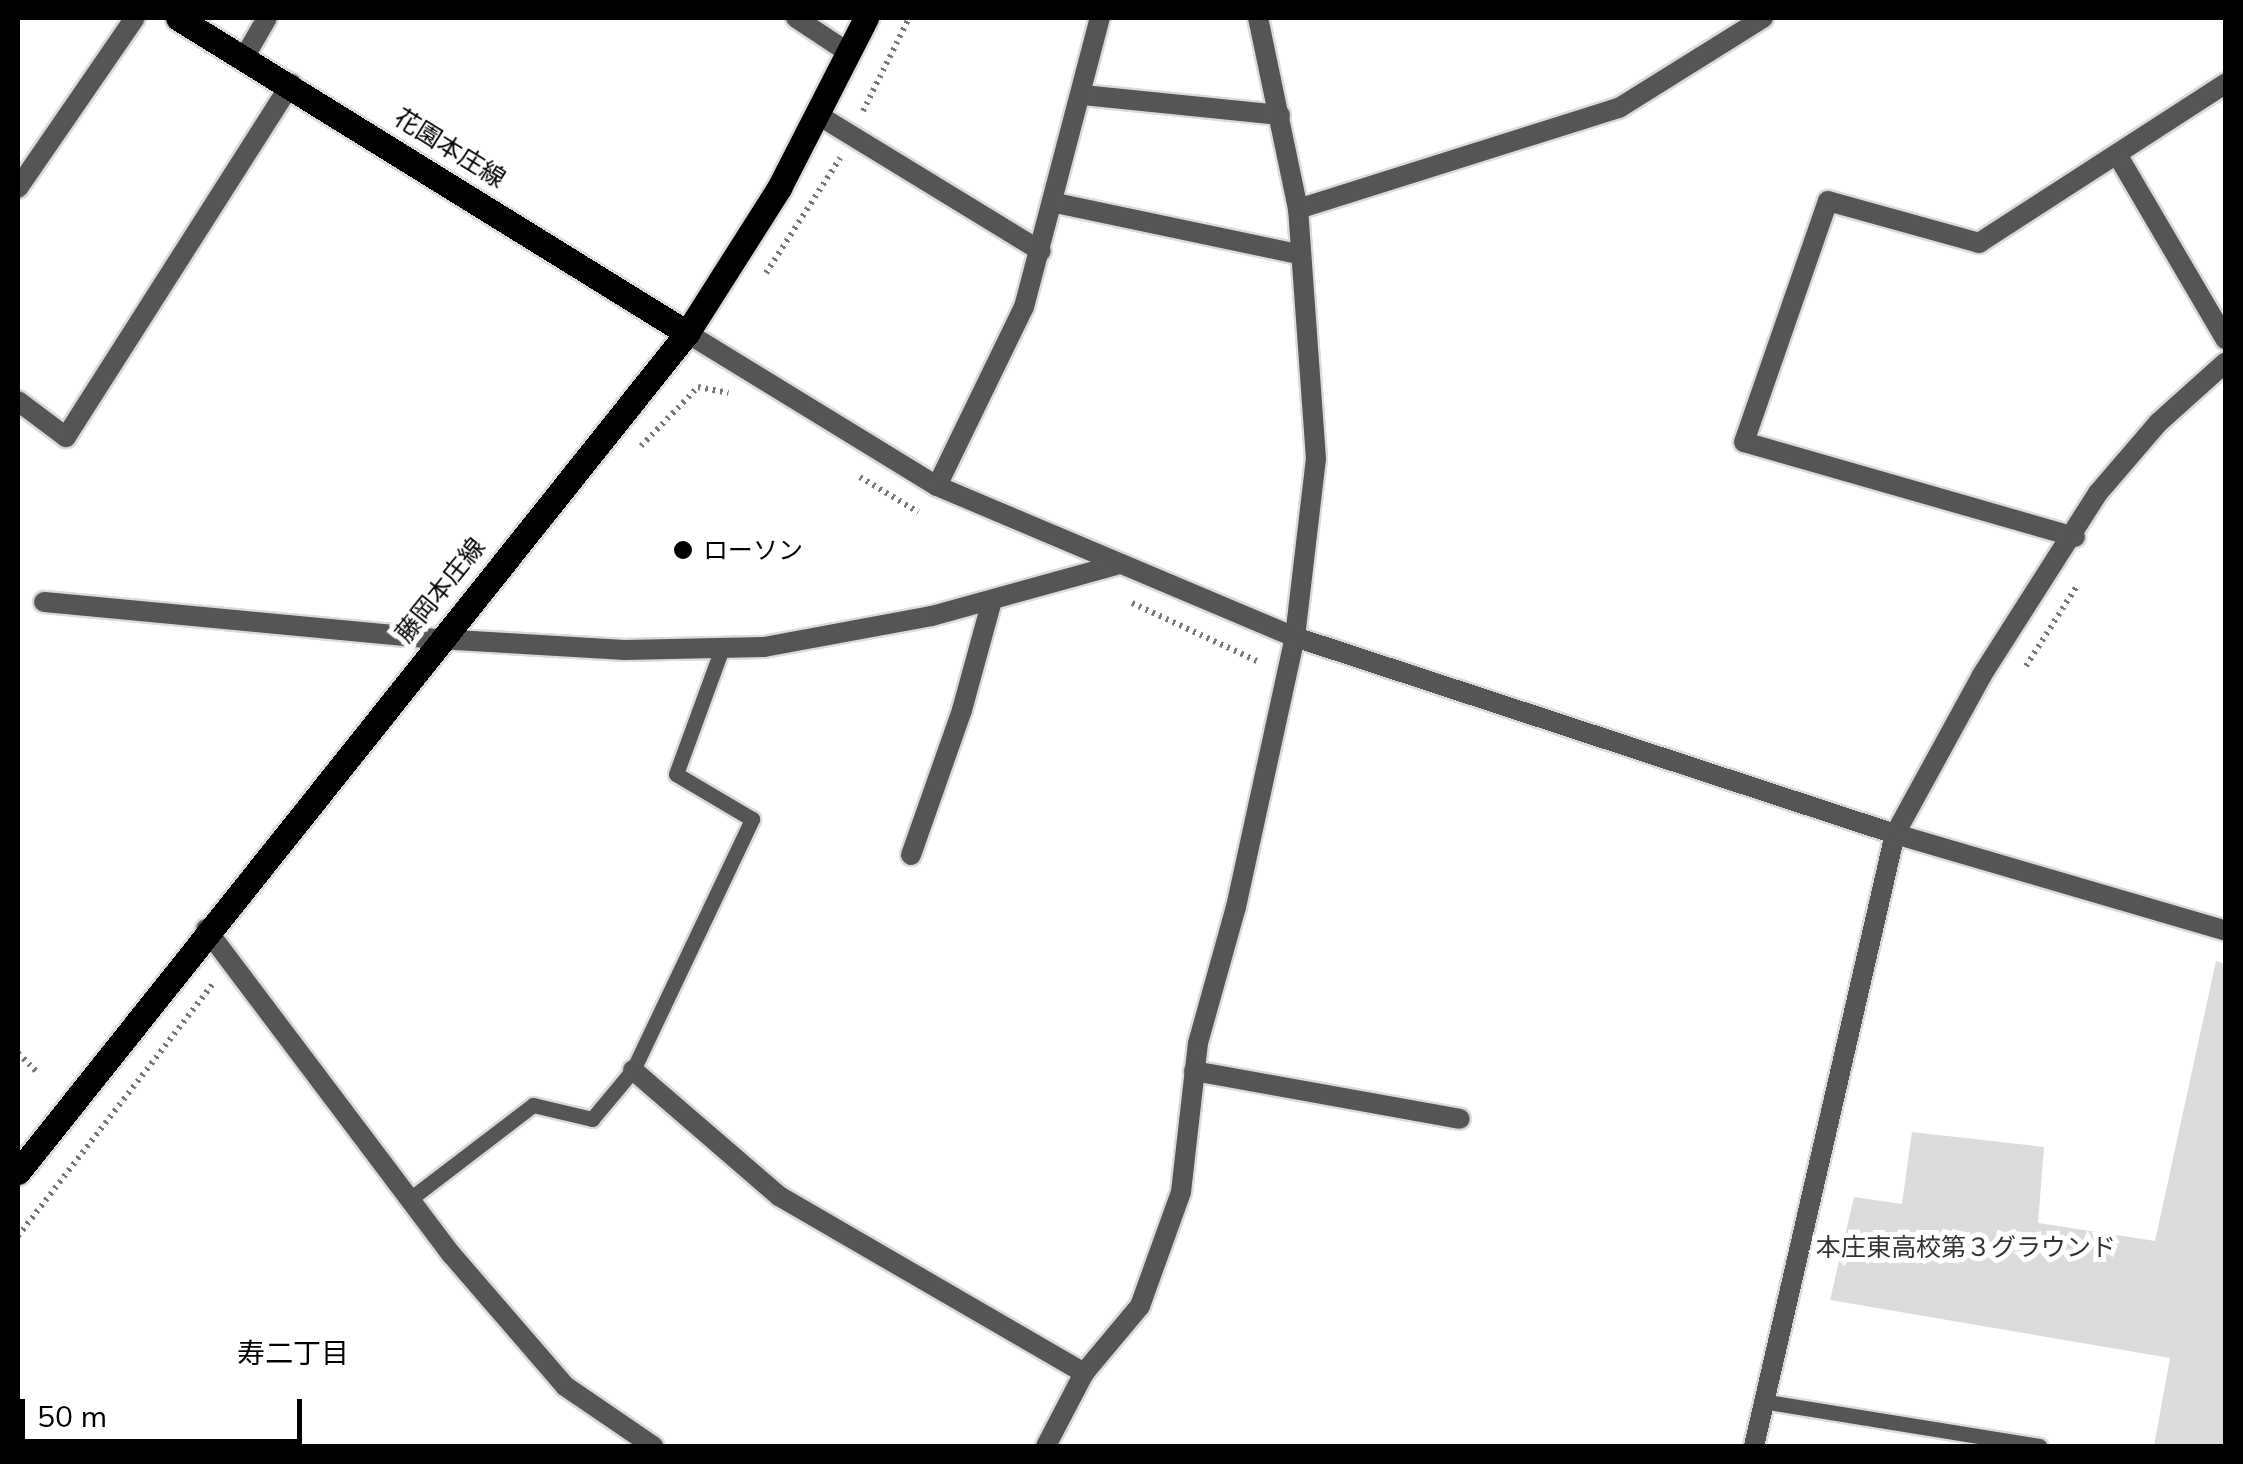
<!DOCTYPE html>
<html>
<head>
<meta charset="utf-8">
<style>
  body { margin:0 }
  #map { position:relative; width:2243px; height:1464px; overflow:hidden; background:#fff; font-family:Mulish,"Noto Sans JP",sans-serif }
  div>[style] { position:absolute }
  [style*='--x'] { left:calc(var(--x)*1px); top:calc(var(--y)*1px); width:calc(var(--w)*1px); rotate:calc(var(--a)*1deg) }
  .green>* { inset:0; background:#dcdcdc }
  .path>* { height:6px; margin-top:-3px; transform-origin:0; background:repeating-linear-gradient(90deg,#777 0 2.5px,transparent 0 7.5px) }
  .roads { filter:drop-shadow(2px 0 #dbdbdb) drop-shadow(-2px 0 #dbdbdb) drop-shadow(0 2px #dbdbdb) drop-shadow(0 -2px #dbdbdb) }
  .service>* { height:15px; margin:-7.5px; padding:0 7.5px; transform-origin:7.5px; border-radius:7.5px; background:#555 }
  .minor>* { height:20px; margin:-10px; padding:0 10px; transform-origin:10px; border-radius:10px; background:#555 }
  .tertiary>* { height:20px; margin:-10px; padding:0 10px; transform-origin:10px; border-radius:10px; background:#555 }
  .primary>* { height:25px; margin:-12.5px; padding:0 12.5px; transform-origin:12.5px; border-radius:12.5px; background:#000 }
  .dots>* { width:28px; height:28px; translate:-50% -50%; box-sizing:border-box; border:5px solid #fff; border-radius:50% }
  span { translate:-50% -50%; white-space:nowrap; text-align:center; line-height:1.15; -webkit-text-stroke:10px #fff; paint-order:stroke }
  .street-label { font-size:25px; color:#000 }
  .poi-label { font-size:25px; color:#000 }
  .left { translate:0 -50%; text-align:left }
  .park-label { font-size:25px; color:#333 }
  .neighbourhood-label { font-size:28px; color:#000 }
  .frame { position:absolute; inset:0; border:20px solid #000; pointer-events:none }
  .scale { position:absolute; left:20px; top:1399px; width:282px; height:45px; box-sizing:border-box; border:5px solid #000; border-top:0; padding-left:12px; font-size:30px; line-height:35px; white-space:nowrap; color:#000; -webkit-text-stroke:8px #fff; paint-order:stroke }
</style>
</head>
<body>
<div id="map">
  <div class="green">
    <i style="clip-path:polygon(2216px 961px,2226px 964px,2225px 1446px,2154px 1446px,2170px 1358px,1830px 1300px,1854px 1197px,1902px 1204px,1912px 1132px,2044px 1147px,2038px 1223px,2155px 1241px)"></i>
  </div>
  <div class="path">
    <i style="--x:863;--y:111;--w:104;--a:-63.7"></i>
    <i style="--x:766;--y:273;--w:137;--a:-57.2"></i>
    <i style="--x:641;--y:446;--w:82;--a:-46"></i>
    <i style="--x:698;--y:387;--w:31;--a:11"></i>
    <i style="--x:860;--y:477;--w:68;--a:31.1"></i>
    <i style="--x:1132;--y:603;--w:142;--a:24.9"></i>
    <i style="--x:2026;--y:666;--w:97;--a:-57.6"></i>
    <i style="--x:18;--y:1053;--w:27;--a:45"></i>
    <i style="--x:18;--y:1236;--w:319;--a:-52.3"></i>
  </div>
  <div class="roads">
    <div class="service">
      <i style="--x:410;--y:1199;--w:155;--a:-37.4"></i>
      <i style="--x:533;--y:1105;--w:61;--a:13.3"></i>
      <i style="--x:592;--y:1119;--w:64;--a:-50.1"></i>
      <i style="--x:633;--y:1070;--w:278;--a:-64.6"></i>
      <i style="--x:752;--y:819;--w:88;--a:-149.4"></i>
      <i style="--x:676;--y:774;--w:134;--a:-69.9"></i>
      <i style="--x:1762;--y:1401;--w:281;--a:9.2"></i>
    </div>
    <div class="minor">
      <i style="--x:796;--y:18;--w:64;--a:33.4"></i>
      <i style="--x:245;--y:56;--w:44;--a:-59.9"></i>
      <i style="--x:1083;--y:95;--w:198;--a:5.8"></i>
      <i style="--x:818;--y:115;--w:261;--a:31.4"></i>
      <i style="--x:2118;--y:156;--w:213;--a:59.6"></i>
      <i style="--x:18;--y:188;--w:206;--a:-55.5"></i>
      <i style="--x:1056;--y:203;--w:248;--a:11.9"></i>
      <i style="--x:1298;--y:209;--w:337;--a:-17.5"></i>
      <i style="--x:1619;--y:108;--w:170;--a:-32"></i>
      <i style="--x:18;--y:401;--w:60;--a:36.9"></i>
      <i style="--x:66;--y:437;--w:419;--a:-57.5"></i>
      <i style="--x:937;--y:486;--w:199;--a:-64.1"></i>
      <i style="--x:1024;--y:307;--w:299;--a:-75.3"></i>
      <i style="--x:2075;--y:537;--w:344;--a:-164"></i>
      <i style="--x:1744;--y:442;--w:255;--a:-70.8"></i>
      <i style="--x:1828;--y:201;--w:157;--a:15.5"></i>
      <i style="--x:1979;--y:243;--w:294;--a:-32.9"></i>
      <i style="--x:44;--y:602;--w:397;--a:5.4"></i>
      <i style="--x:439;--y:639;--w:186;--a:3.4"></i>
      <i style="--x:625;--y:650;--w:139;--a:-1.2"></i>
      <i style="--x:764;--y:647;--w:171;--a:-10.5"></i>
      <i style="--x:932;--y:616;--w:191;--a:-15.5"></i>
      <i style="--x:911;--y:855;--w:154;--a:-70.6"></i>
      <i style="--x:962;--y:710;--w:114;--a:-74.7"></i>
      <i style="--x:206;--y:929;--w:408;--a:53"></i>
      <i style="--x:452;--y:1255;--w:173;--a:49.2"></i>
      <i style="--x:565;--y:1386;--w:107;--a:34.3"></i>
      <i style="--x:633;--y:1070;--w:193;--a:40.8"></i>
      <i style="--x:779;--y:1196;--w:353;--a:30.1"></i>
      <i style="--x:1194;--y:1071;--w:270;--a:10.2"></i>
      <i style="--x:1046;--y:1446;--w:82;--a:-62.5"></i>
      <i style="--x:1084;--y:1373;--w:87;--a:-50.1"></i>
      <i style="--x:1140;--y:1306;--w:121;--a:-70.2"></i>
      <i style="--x:1181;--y:1192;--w:150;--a:-83.5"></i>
      <i style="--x:1198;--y:1043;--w:141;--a:-74.4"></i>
      <i style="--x:1236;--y:907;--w:276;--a:-77.7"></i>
      <i style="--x:1295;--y:637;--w:179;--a:-83.3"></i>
      <i style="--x:1316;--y:459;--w:251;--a:-94.1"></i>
      <i style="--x:1298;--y:209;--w:195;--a:-101.8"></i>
    </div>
    <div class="tertiary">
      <i style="--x:687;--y:333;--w:293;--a:31.5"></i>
      <i style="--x:937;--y:486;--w:389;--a:22.9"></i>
      <i style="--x:1295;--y:637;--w:632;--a:18.18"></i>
      <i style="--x:1895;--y:834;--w:345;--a:16.3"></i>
      <i style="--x:1754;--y:1446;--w:628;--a:-77.03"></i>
      <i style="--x:1895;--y:834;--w:181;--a:-61.3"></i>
      <i style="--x:1982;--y:675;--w:216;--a:-57.5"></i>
      <i style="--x:2098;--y:493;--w:92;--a:-49.4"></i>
      <i style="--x:2158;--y:423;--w:91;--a:-41.9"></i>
    </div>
    <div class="primary">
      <i style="--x:178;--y:18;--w:599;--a:31.75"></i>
      <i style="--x:18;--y:1172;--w:1073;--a:-51.43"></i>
      <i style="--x:687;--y:333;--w:172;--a:-57.6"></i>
      <i style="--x:779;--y:188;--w:191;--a:-62.9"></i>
    </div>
  </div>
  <div class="dots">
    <i style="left:683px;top:550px;background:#000"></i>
  </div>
  <div class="street-label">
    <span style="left:450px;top:148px;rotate:32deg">花園本庄線</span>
    <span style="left:440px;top:590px;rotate:-51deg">藤岡本庄線</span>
  </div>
  <div class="poi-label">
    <span class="left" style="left:703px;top:550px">ローソン</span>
  </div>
  <div class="park-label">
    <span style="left:1966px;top:1247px">本庄東高校第３グラウンド</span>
  </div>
  <div class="neighbourhood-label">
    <span style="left:293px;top:1353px">寿二丁目</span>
  </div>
  <div class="frame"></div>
  <div class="scale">50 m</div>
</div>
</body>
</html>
